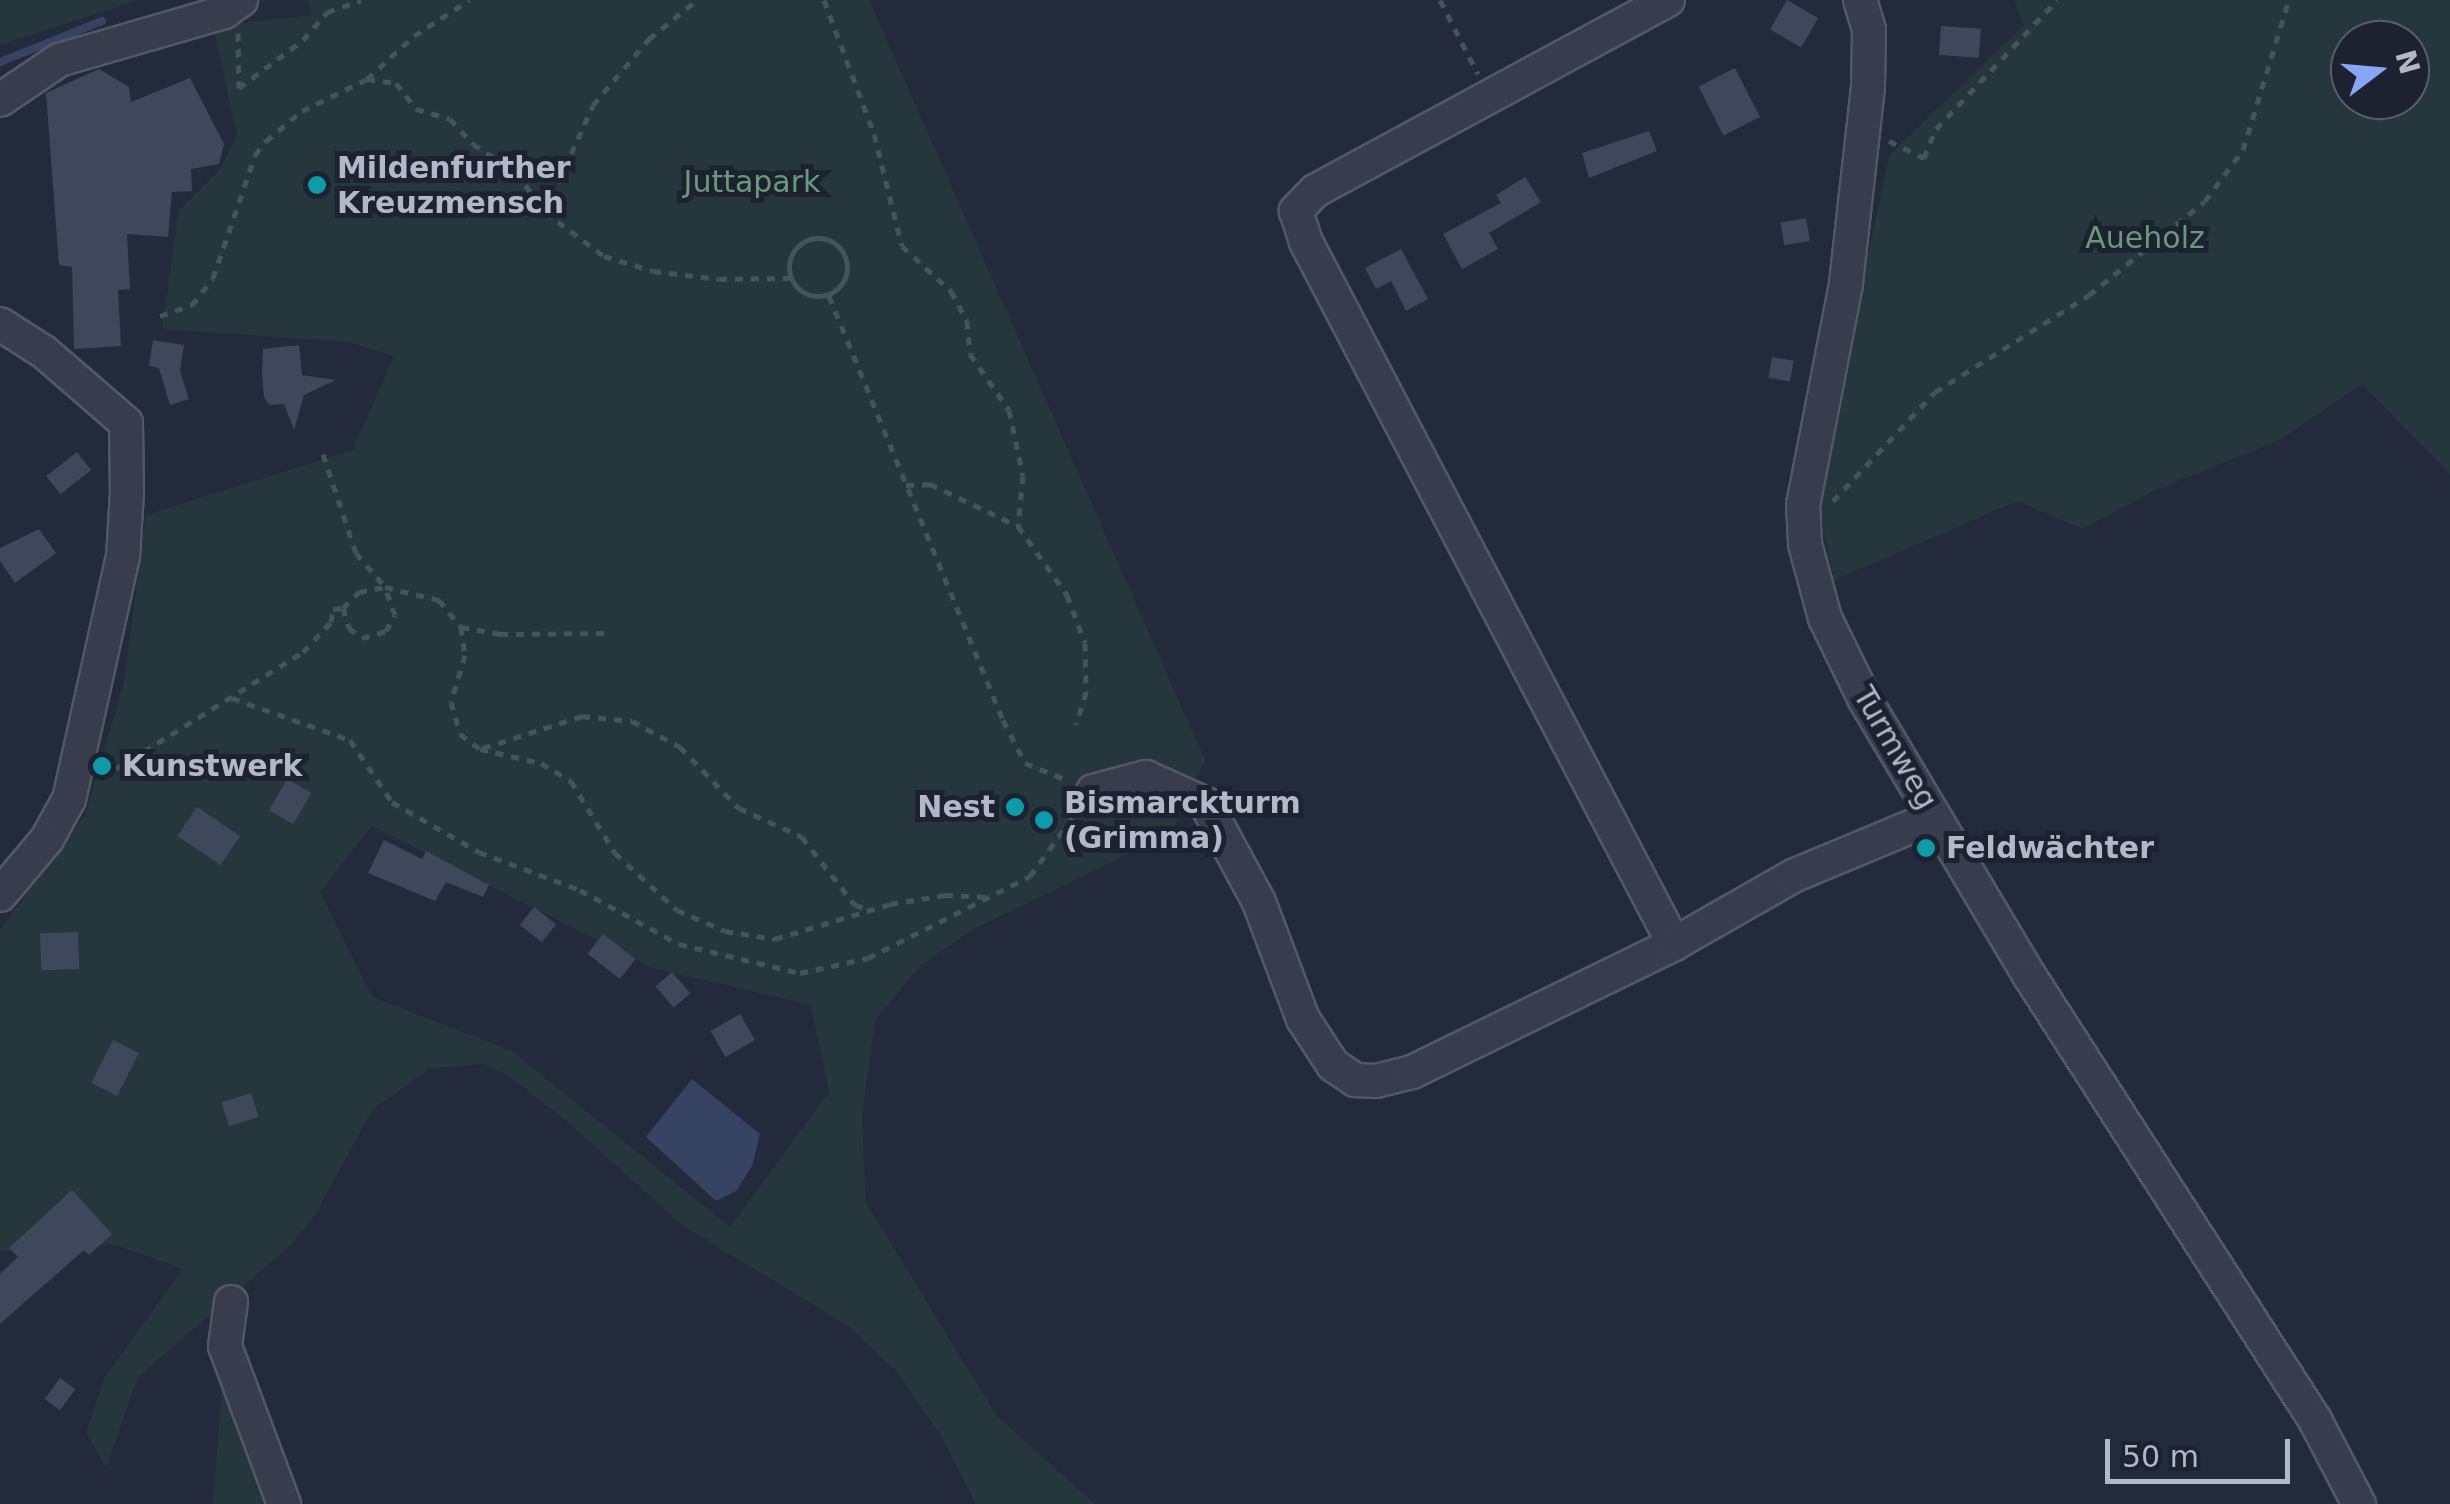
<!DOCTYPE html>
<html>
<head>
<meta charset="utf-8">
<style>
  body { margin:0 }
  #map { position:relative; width:2450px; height:1504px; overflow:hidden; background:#232a3b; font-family:"DejaVu Sans",sans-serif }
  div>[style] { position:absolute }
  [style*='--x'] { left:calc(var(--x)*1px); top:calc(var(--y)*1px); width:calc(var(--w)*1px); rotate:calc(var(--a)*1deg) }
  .green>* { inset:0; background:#25373c }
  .water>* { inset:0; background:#374362 }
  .stream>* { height:8px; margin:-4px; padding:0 4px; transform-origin:4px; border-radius:4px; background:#374362 }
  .building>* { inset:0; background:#3f485b; transform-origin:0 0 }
  .path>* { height:5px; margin-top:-2.5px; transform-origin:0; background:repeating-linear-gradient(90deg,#43545a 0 8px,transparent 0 16px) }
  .path>.ring { margin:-2.5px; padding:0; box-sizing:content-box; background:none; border:5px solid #43545a; border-radius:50% }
  .roads { filter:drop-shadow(2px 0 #525866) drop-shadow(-2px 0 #525866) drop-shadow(0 2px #525866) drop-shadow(0 -2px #525866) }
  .minor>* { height:32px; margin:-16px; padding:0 16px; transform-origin:16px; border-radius:16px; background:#373d4c }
  .dots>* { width:28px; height:28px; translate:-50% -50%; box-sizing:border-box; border:5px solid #1c2230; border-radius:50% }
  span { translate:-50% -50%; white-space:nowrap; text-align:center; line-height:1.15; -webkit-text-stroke:10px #1c2230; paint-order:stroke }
  .poi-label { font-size:30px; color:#b2b8c7; font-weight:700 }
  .left { translate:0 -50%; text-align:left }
  .right { translate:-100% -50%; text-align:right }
  .park-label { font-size:30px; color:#6a987a }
  .street-label { font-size:30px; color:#b2b8c7 }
  .north { position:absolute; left:2330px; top:20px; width:100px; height:100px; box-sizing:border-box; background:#1c2230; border:2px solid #585e6c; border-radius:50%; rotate:74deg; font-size:28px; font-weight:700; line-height:40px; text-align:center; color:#b2b8c7 }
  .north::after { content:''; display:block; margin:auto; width:35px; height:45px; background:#89a5f6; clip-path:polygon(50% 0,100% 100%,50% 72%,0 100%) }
  .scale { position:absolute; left:2105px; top:1439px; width:185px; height:45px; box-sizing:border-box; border:5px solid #b2b8c7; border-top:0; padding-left:12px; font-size:30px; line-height:35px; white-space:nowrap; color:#b2b8c7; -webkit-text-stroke:8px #1c2230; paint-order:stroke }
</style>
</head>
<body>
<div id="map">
  <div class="green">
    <i style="clip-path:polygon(0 0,138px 0,0 45px)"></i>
    <i style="clip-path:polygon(evenodd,308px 0,869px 0,1205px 760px,1172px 832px,972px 930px,920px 966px,875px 1020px,862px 1117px,866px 1203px,996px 1415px,1095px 1504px,976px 1504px,943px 1439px,898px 1373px,848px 1326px,682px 1225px,564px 1119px,506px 1074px,482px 1064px,429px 1069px,372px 1110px,314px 1217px,289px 1247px,138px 1377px,106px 1468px,86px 1432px,104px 1378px,183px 1269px,116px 1245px,0 1251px,0 930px,85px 815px,124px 683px,146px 515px,353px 450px,394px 356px,348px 342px,162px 329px,179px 210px,220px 169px,237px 134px,213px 26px,311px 15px,308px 0,372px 826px,653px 968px,811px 1005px,829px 1092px,730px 1227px,512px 1051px,372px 997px,320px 892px,372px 826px)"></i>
    <i style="clip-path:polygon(evenodd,2014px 0,2450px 0,2450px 474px,2362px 384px,2279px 440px,2154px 491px,2083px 529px,2017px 501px,1834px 580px,1816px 493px,1890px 154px,2024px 25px,2014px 0,2350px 40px,2410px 40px,2410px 100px,2350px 100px,2350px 40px)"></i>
    <i style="clip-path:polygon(225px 1346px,284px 1504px,213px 1504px)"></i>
  </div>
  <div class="water">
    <i style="clip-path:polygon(692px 1079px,760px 1134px,752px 1166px,736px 1191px,716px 1201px,646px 1137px)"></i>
  </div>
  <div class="stream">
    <i style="--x:0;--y:62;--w:110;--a:-21.9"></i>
  </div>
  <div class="building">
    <i style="left:1787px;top:0;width:36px;height:34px;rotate:30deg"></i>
    <i style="left:1941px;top:26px;width:40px;height:29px;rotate:4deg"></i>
    <i style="left:1735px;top:68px;width:55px;height:41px;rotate:63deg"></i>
    <i style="clip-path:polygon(99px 69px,129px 87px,131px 102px,190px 78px,224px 144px,219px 164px,191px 169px,192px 191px,172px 192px,168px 237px,127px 234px,130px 289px,118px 290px,121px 346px,74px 349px,72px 267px,59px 265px,46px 93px)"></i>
    <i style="clip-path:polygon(1649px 131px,1657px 151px,1589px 178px,1582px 153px)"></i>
    <i style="clip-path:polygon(1525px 177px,1541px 202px,1489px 233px,1498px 249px,1462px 269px,1443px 234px,1501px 203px,1496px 195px)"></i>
    <i style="left:1806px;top:218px;width:23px;height:26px;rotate:80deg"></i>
    <i style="clip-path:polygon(1401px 249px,1428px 299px,1406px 311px,1391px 281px,1376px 289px,1365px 268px)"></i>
    <i style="clip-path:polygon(153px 340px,184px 345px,180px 371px,189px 399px,170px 405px,159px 368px,149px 366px)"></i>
    <i style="clip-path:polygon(299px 345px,302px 375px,336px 380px,304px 395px,294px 430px,284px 404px,269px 405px,264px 397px,262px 374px,263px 349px)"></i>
    <i style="left:1772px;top:357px;width:22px;height:21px;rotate:10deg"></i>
    <i style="left:77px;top:452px;width:23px;height:39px;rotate:52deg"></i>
    <i style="clip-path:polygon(39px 529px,56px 553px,15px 583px,0 561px,0 548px)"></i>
    <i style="left:287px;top:779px;width:28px;height:36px;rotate:30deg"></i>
    <i style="left:197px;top:807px;width:52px;height:35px;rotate:34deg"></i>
    <i style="clip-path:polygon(1045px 807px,1053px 817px,1051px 831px,1034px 826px)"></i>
    <i style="clip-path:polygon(384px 840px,422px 859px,426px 851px,489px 885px,483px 897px,446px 882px,435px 901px,368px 873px)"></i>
    <i style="left:534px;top:907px;width:28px;height:23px;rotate:38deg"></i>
    <i style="left:78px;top:932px;width:37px;height:38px;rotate:88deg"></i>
    <i style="left:603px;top:934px;width:41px;height:25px;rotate:38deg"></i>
    <i style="left:672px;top:972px;width:28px;height:22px;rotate:49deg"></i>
    <i style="left:740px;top:1014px;width:30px;height:34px;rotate:60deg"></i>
    <i style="left:113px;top:1040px;width:29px;height:48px;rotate:27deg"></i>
    <i style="left:251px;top:1093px;width:25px;height:31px;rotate:72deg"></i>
    <i style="clip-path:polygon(72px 1190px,112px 1234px,89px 1255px,84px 1250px,0 1324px,0 1274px,18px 1257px,9px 1248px)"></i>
    <i style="left:60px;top:1378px;width:19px;height:26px;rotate:36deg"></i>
  </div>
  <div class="path">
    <i style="--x:824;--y:0;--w:143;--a:69.5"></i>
    <i style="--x:874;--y:134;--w:115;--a:76"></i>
    <i style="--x:902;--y:246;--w:67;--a:42.6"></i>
    <i style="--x:951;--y:291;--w:34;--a:62"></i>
    <i style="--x:967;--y:321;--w:33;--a:85"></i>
    <i style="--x:970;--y:354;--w:68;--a:55.1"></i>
    <i style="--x:1009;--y:410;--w:67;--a:78"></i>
    <i style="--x:1023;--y:476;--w:50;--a:95.7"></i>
    <i style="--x:1018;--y:526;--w:85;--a:54.6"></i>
    <i style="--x:1067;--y:595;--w:51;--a:69.4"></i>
    <i style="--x:1085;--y:643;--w:49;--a:88.8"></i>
    <i style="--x:1086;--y:692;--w:34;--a:107"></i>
    <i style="--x:1440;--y:0;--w:83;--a:62.8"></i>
    <i style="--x:238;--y:33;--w:55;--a:89"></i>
    <i style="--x:367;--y:79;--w:64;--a:-42.5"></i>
    <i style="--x:414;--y:36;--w:66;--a:-33.2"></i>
    <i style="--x:239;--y:88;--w:80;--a:-36.9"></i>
    <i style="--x:303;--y:40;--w:37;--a:-49"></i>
    <i style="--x:327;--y:12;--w:36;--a:-19"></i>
    <i style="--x:1889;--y:141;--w:39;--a:26"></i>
    <i style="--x:1924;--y:158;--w:31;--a:-68"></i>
    <i style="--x:1936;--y:129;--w:177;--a:-46.8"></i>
    <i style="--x:545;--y:212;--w:117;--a:-65.8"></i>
    <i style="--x:593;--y:105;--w:87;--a:-49.7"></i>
    <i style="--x:649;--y:39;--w:62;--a:-39.1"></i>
    <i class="ring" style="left:789px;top:238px;width:53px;height:53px"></i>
    <i style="--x:829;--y:296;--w:458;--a:67.7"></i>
    <i style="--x:1003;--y:720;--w:48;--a:62.9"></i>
    <i style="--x:1025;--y:763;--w:45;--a:22"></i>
    <i style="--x:160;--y:316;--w:34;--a:-19"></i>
    <i style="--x:192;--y:305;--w:34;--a:-52"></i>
    <i style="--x:213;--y:278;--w:130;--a:-71.1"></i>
    <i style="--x:255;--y:155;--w:18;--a:-52"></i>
    <i style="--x:266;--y:141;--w:47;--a:-39.8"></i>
    <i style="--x:302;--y:111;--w:72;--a:-26.2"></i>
    <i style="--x:367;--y:79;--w:29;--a:8"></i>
    <i style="--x:396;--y:83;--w:33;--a:52"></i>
    <i style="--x:416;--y:109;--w:35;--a:16"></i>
    <i style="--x:450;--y:119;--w:34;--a:47"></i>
    <i style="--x:473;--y:144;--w:51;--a:33.1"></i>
    <i style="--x:516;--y:172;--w:49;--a:54.1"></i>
    <i style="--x:545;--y:212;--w:74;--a:36.7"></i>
    <i style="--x:604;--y:256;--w:51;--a:17"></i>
    <i style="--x:653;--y:271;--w:66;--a:6.9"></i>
    <i style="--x:719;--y:279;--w:71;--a:-0.8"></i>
    <i style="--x:323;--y:454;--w:104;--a:71.6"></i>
    <i style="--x:356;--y:553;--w:45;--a:49.5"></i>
    <i style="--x:906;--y:485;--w:24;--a:-2"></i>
    <i style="--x:930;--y:484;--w:98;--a:25.5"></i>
    <i style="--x:1833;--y:501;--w:149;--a:-46.9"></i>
    <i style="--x:1935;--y:392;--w:182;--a:-32.2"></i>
    <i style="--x:2089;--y:295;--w:149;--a:-39"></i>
    <i style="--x:2205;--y:201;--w:64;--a:-53.3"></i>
    <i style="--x:2243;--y:150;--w:157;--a:-73"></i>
    <i style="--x:343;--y:608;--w:23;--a:-45"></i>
    <i style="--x:359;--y:592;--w:26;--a:-11"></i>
    <i style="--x:461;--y:627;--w:28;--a:82"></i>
    <i style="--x:465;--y:655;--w:49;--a:106.6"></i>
    <i style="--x:451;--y:702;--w:33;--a:74"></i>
    <i style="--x:460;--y:734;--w:25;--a:37"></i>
    <i style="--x:480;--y:749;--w:63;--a:12.9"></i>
    <i style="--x:541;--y:763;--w:35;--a:31"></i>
    <i style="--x:571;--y:781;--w:84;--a:58.6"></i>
    <i style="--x:615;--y:853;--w:84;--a:42.6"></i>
    <i style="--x:677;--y:910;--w:52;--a:23.6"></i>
    <i style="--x:725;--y:931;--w:51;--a:9.1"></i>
    <i style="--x:775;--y:939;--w:120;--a:-16.9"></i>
    <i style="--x:890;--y:904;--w:56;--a:-9.3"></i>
    <i style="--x:945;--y:895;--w:45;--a:2.5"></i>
    <i style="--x:232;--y:698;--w:125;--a:19.6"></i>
    <i style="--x:350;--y:740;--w:75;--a:55.9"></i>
    <i style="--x:392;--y:802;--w:100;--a:29.9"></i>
    <i style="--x:479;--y:852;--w:108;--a:20.6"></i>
    <i style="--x:580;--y:890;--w:113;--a:28.6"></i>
    <i style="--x:679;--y:944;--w:124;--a:13.5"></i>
    <i style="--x:800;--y:973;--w:70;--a:-12.4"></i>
    <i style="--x:868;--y:958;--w:182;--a:-26.8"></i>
    <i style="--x:1030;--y:876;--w:78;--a:-53.9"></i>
    <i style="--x:483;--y:748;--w:104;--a:-17.9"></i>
    <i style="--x:582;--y:716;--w:50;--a:5.7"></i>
    <i style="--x:632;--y:721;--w:55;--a:28.4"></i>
    <i style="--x:680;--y:747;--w:85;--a:46"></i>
    <i style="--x:739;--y:808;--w:69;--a:24.7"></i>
    <i style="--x:802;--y:837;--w:86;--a:52.1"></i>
    <i style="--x:855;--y:905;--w:14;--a:17"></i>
    <i style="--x:103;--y:777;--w:236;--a:-32"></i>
    <i style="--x:303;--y:652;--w:41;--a:-47"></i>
    <i style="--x:331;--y:622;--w:13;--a:-81"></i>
    <i style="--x:333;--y:609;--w:10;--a:-6"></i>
    <i style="--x:343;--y:608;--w:21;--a:73"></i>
    <i style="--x:349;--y:628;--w:16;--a:38"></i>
    <i style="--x:362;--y:638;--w:25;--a:-16"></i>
    <i style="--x:386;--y:631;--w:18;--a:-61"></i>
    <i style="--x:395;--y:615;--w:30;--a:-110"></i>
    <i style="--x:385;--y:587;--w:56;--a:13.5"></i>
    <i style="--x:439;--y:600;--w:35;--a:51"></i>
    <i style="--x:461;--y:627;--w:40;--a:10"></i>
    <i style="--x:500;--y:634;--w:112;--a:-0.5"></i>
  </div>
  <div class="roads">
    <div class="minor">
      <i style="--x:1668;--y:0;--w:401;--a:151.6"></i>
      <i style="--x:1315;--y:191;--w:28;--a:134"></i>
      <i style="--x:1296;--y:211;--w:33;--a:72"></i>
      <i style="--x:1306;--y:242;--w:793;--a:62.34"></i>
      <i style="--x:1860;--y:0;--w:31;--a:73"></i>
      <i style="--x:1869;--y:30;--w:57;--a:91"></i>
      <i style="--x:1868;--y:87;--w:198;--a:96.4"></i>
      <i style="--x:1846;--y:284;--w:225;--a:101"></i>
      <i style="--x:1803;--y:505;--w:39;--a:87"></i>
      <i style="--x:1805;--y:544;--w:77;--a:74.9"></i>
      <i style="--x:1825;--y:618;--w:91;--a:64"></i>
      <i style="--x:1865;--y:700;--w:320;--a:59.2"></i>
      <i style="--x:2029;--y:975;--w:529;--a:57.27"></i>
      <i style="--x:2315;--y:1420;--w:95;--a:62.4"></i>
      <i style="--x:0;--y:100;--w:71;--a:-34.1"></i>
      <i style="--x:59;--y:60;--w:172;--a:-16.2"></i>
      <i style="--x:224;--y:12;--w:21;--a:-35"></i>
      <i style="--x:0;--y:324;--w:52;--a:32.5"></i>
      <i style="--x:44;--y:352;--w:108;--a:40.9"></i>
      <i style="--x:126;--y:423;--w:70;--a:89.2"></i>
      <i style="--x:127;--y:493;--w:63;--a:93.6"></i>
      <i style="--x:123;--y:556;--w:249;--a:102.5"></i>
      <i style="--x:69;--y:799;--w:46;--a:118.8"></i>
      <i style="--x:47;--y:839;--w:73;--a:130"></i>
      <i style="--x:1093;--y:791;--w:55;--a:-14.8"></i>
      <i style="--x:1146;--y:777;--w:66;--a:24.2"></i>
      <i style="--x:1206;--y:804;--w:111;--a:61.6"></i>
      <i style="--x:1259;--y:902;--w:125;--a:69.4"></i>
      <i style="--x:1303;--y:1019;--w:55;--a:56.9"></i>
      <i style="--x:1333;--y:1065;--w:27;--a:34"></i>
      <i style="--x:1355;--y:1080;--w:21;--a:3"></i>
      <i style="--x:1376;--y:1081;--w:37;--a:-14"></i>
      <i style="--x:1412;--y:1072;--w:292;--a:-26"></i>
      <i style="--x:1674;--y:944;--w:139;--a:-29.7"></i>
      <i style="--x:1795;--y:875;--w:151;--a:-22.6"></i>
      <i style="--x:231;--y:1302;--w:44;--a:97.8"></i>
      <i style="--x:225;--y:1346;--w:169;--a:69.5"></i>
    </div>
  </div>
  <div class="dots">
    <i style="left:317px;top:185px;background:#0f9aa8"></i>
    <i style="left:102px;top:766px;background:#0f9aa8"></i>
    <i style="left:1015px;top:807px;background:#0f9aa8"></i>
    <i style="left:1044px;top:820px;background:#0f9aa8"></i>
    <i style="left:1926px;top:848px;background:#0f9aa8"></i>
  </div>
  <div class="poi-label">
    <span class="left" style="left:337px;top:185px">Mildenfurther<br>Kreuzmensch</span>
    <span class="left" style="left:122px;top:766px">Kunstwerk</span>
    <span class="left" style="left:1064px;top:820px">Bismarckturm<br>(Grimma)</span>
    <span class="right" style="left:995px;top:807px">Nest</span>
    <span class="left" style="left:1946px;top:848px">Feldwächter</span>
  </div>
  <div class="park-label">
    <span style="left:752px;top:182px">Juttapark</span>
    <span style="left:2145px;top:238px">Aueholz</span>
  </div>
  <div class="street-label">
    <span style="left:1895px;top:748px;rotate:60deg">Turmweg</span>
  </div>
  <div class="north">N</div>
  <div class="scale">50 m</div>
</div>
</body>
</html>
